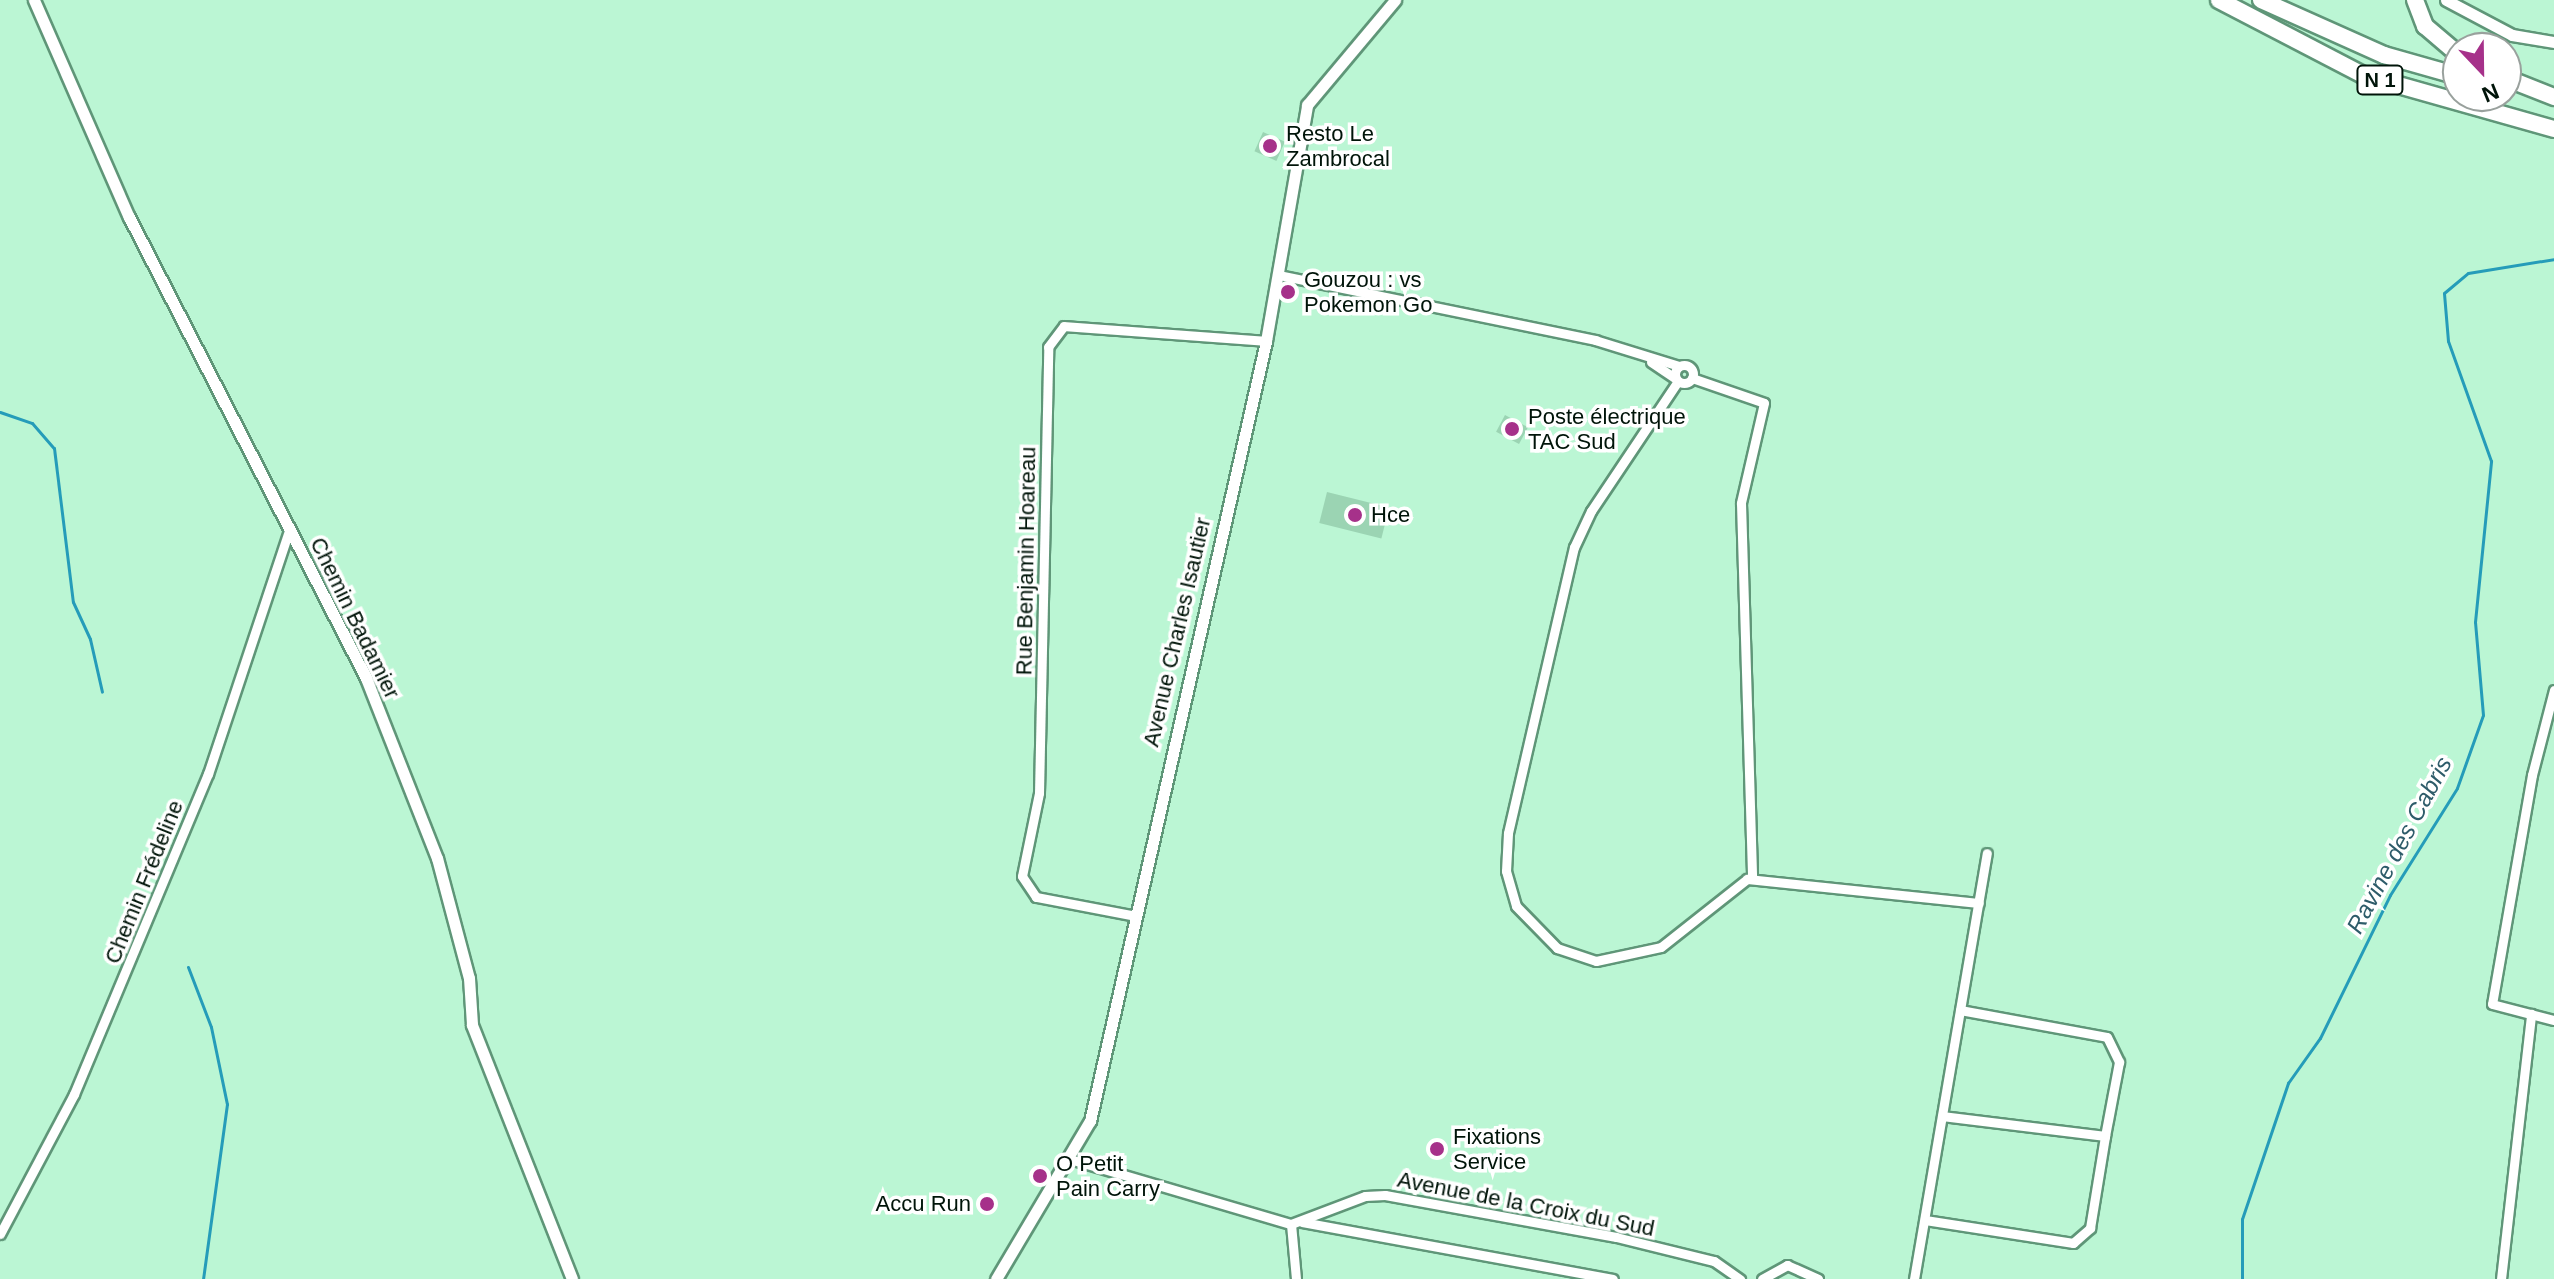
<!DOCTYPE html>
<html>
<head>
<meta charset="utf-8">
<style>
  body { margin:0 }
  #map { position:relative; width:2554px; height:1279px; overflow:hidden; background:#bbf6d4; font-family:Arial,sans-serif }
  div>[style] { position:absolute }
  [style*='--x'] { left:calc(var(--x)*1px); top:calc(var(--y)*1px); width:calc(var(--w)*1px); rotate:calc(var(--a)*1deg) }
  .stream>* { height:3px; margin:-1.5px; padding:0 1.5px; transform-origin:1.5px; border-radius:1.5px; background:#259cb9 }
  .building>* { inset:0; background:#9bd4b3; transform-origin:0 0 }
  .roads { filter:drop-shadow(2px 0 #5f9678) drop-shadow(-2px 0 #5f9678) drop-shadow(0 2px #5f9678) drop-shadow(0 -2px #5f9678) }
  .minor>* { height:9px; margin:-4.5px; padding:0 4.5px; transform-origin:4.5px; border-radius:4.5px; background:#fff }
  .minor>.ring { margin:-4.5px; padding:0; box-sizing:content-box; background:none; border:9px solid #fff; border-radius:50% }
  .tertiary>* { height:11px; margin:-5.5px; padding:0 5.5px; transform-origin:5.5px; border-radius:5.5px; background:#fff }
  .trunk>* { height:16px; margin:-8px; padding:0 8px; transform-origin:8px; border-radius:8px; background:#fff }
  .dots>* { width:22px; height:22px; translate:-50% -50%; box-sizing:border-box; border:4px solid #fff; border-radius:50% }
  span { translate:-50% -50%; white-space:nowrap; text-align:center; line-height:1.15; -webkit-text-stroke:7px #fff; paint-order:stroke }
  .shield-label span { padding:2px 6px; background:#fff; border:2px solid; border-radius:6px; -webkit-text-stroke-width:0 }
  .shield-label { font-size:20px; color:#001409; font-weight:700 }
  .poi-label { font-size:22px; color:#001409 }
  .left { translate:0 -50%; text-align:left }
  .right { translate:-100% -50%; text-align:right }
  .street-label { font-size:22px; color:#001409 }
  .water-label { font-size:24px; color:#2e5c6a; font-style:italic }
  .north { position:absolute; left:2442px; top:32px; width:80px; height:80px; box-sizing:border-box; background:#fff; border:2px solid #99a19d; border-radius:50%; rotate:158deg; font-size:22px; font-weight:700; line-height:32px; text-align:center; color:#001409 }
  .north::after { content:''; display:block; margin:auto; width:28px; height:36px; background:#a6318a; clip-path:polygon(50% 0,100% 100%,50% 72%,0 100%) }
</style>
</head>
<body>
<div id="map">
  <div class="stream">
    <i style="--x:0;--y:412;--w:34;--a:19"></i>
    <i style="--x:32;--y:423;--w:33;--a:49"></i>
    <i style="--x:54;--y:448;--w:155;--a:83"></i>
    <i style="--x:73;--y:602;--w:41;--a:65.3"></i>
    <i style="--x:90;--y:639;--w:54;--a:77.2"></i>
    <i style="--x:188;--y:967;--w:64;--a:69"></i>
    <i style="--x:211;--y:1027;--w:79;--a:78.3"></i>
    <i style="--x:227;--y:1104;--w:177;--a:97.8"></i>
    <i style="--x:2242;--y:1279;--w:60;--a:-90"></i>
    <i style="--x:2242;--y:1219;--w:144;--a:-71.3"></i>
    <i style="--x:2288;--y:1083;--w:55;--a:-54.6"></i>
    <i style="--x:2320;--y:1038;--w:159;--a:-63.9"></i>
    <i style="--x:2390;--y:895;--w:126;--a:-57.9"></i>
    <i style="--x:2457;--y:788;--w:77;--a:-70.4"></i>
    <i style="--x:2483;--y:715;--w:93;--a:-94.9"></i>
    <i style="--x:2475;--y:622;--w:162;--a:-84.3"></i>
    <i style="--x:2491;--y:461;--w:127;--a:-109.7"></i>
    <i style="--x:2448;--y:341;--w:48;--a:-94.8"></i>
    <i style="--x:2444;--y:293;--w:31;--a:-40"></i>
    <i style="--x:2468;--y:273;--w:87;--a:-9.2"></i>
  </div>
  <div class="building">
    <i style="left:1263px;top:132px;width:24px;height:21px;rotate:24deg"></i>
    <i style="left:1505px;top:415px;width:26px;height:19px;rotate:28deg"></i>
    <i style="left:1327px;top:492px;width:64px;height:32px;rotate:14deg"></i>
  </div>
  <div class="roads">
    <div class="minor">
      <i style="--x:1279;--y:275;--w:323;--a:11.6"></i>
      <i style="--x:1595;--y:340;--w:88;--a:17.2"></i>
      <i style="--x:1651;--y:362;--w:30;--a:34"></i>
      <i class="ring" style="left:1675px;top:365px;width:9px;height:9px"></i>
      <i style="--x:1692;--y:378;--w:76;--a:19.1"></i>
      <i style="--x:1764;--y:403;--w:103;--a:103"></i>
      <i style="--x:1741;--y:503;--w:375;--a:88.3"></i>
      <i style="--x:1678;--y:381;--w:156;--a:123.8"></i>
      <i style="--x:1591;--y:511;--w:40;--a:115"></i>
      <i style="--x:1574;--y:547;--w:294;--a:103"></i>
      <i style="--x:1508;--y:833;--w:38;--a:93"></i>
      <i style="--x:1506;--y:871;--w:36;--a:74"></i>
      <i style="--x:1516;--y:906;--w:59;--a:45.7"></i>
      <i style="--x:1557;--y:948;--w:41;--a:18.4"></i>
      <i style="--x:1596;--y:961;--w:66;--a:-12.2"></i>
      <i style="--x:1661;--y:947;--w:110;--a:-38.3"></i>
      <i style="--x:1747;--y:879;--w:233;--a:5.9"></i>
      <i style="--x:2554;--y:690;--w:88;--a:104.5"></i>
      <i style="--x:2532;--y:775;--w:232;--a:99.9"></i>
      <i style="--x:2492;--y:1004;--w:64;--a:14.5"></i>
      <i style="--x:1136;--y:916;--w:102;--a:-169.2"></i>
      <i style="--x:1036;--y:897;--w:25;--a:-124"></i>
      <i style="--x:1022;--y:876;--w:85;--a:-78.4"></i>
      <i style="--x:1039;--y:793;--w:446;--a:-88.8"></i>
      <i style="--x:1048;--y:347;--w:26;--a:-53"></i>
      <i style="--x:1064;--y:326;--w:203;--a:4.2"></i>
      <i style="--x:1960;--y:1010;--w:149;--a:10.4"></i>
      <i style="--x:2107;--y:1037;--w:28;--a:64"></i>
      <i style="--x:2119;--y:1062;--w:75;--a:100.7"></i>
      <i style="--x:1073;--y:1160;--w:227;--a:16.4"></i>
      <i style="--x:1291;--y:1224;--w:79;--a:-20.7"></i>
      <i style="--x:1365;--y:1196;--w:20;--a:-3"></i>
      <i style="--x:1385;--y:1195;--w:235;--a:10.3"></i>
      <i style="--x:1616;--y:1237;--w:101;--a:13.8"></i>
      <i style="--x:1714;--y:1261;--w:32;--a:35"></i>
      <i style="--x:1925;--y:1220;--w:150;--a:8.8"></i>
      <i style="--x:2073;--y:1243;--w:23;--a:-41"></i>
      <i style="--x:2090;--y:1228;--w:93;--a:-80.7"></i>
      <i style="--x:2105;--y:1136;--w:164;--a:-173"></i>
      <i style="--x:1302;--y:1222;--w:316;--a:10.4"></i>
      <i style="--x:1291;--y:1224;--w:55;--a:84.8"></i>
      <i style="--x:0;--y:1234;--w:158;--a:-62.1"></i>
      <i style="--x:74;--y:1094;--w:347;--a:-67.3"></i>
      <i style="--x:208;--y:774;--w:257;--a:-71.6"></i>
      <i style="--x:1762;--y:1279;--w:29;--a:-29"></i>
      <i style="--x:1787;--y:1265;--w:34;--a:24"></i>
      <i style="--x:1914;--y:1279;--w:432;--a:-80.3"></i>
      <i style="--x:2501;--y:1279;--w:267;--a:-83.5"></i>
    </div>
    <div class="tertiary">
      <i style="--x:34;--y:0;--w:237;--a:66.4"></i>
      <i style="--x:129;--y:217;--w:518;--a:62.79"></i>
      <i style="--x:366;--y:678;--w:193;--a:68.5"></i>
      <i style="--x:437;--y:858;--w:124;--a:75.1"></i>
      <i style="--x:469;--y:978;--w:47;--a:86.3"></i>
      <i style="--x:472;--y:1025;--w:273;--a:68.5"></i>
      <i style="--x:2446;--y:0;--w:75;--a:27.9"></i>
      <i style="--x:2512;--y:35;--w:43;--a:9.5"></i>
      <i style="--x:996;--y:1279;--w:184;--a:-59.3"></i>
      <i style="--x:1090;--y:1121;--w:800;--a:-77.28"></i>
      <i style="--x:1266;--y:341;--w:240;--a:-80.1"></i>
      <i style="--x:1307;--y:105;--w:137;--a:-50"></i>
    </div>
    <div class="trunk">
      <i style="--x:2219;--y:0;--w:162;--a:27.5"></i>
      <i style="--x:2363;--y:75;--w:198;--a:15.8"></i>
      <i style="--x:2261;--y:0;--w:135;--a:24.1"></i>
      <i style="--x:2384;--y:55;--w:77;--a:15.8"></i>
      <i style="--x:2415;--y:0;--w:28;--a:69"></i>
      <i style="--x:2425;--y:26;--w:43;--a:40.3"></i>
      <i style="--x:2506;--y:78;--w:52;--a:21.6"></i>
    </div>
  </div>
  <div class="dots">
    <i style="left:1270px;top:146px;background:#a6318a"></i>
    <i style="left:1288px;top:292px;background:#a6318a"></i>
    <i style="left:1512px;top:429px;background:#a6318a"></i>
    <i style="left:1355px;top:515px;background:#a6318a"></i>
    <i style="left:1437px;top:1149px;background:#a6318a"></i>
    <i style="left:1040px;top:1176px;background:#a6318a"></i>
    <i style="left:987px;top:1204px;background:#a6318a"></i>
  </div>
  <div class="shield-label">
    <span style="left:2380px;top:80px">N 1</span>
  </div>
  <div class="poi-label">
    <span class="left" style="left:1286px;top:146px">Resto Le<br>Zambrocal</span>
    <span class="left" style="left:1304px;top:292px">Gouzou : vs<br>Pokemon Go</span>
    <span class="left" style="left:1528px;top:429px">Poste électrique<br>TAC Sud</span>
    <span class="left" style="left:1371px;top:515px">Hce</span>
    <span class="left" style="left:1453px;top:1149px">Fixations<br>Service</span>
    <span class="left" style="left:1056px;top:1176px">O Petit<br>Pain Carry</span>
    <span class="right" style="left:971px;top:1204px">Accu Run</span>
  </div>
  <div class="street-label">
    <span style="left:1026px;top:561px;rotate:-89deg">Rue Benjamin Hoareau</span>
    <span style="left:355px;top:618px;rotate:64deg">Chemin Badamier</span>
    <span style="left:1177px;top:632px;rotate:-77deg">Avenue Charles Isautier</span>
    <span style="left:144px;top:882px;rotate:-68deg">Chemin Frédeline</span>
    <span style="left:1526px;top:1204px;rotate:11deg">Avenue de la Croix du Sud</span>
  </div>
  <div class="water-label">
    <span style="left:2399px;top:845px;rotate:-62deg">Ravine des Cabris</span>
  </div>
  <div class="north">N</div>
</div>
</body>
</html>
